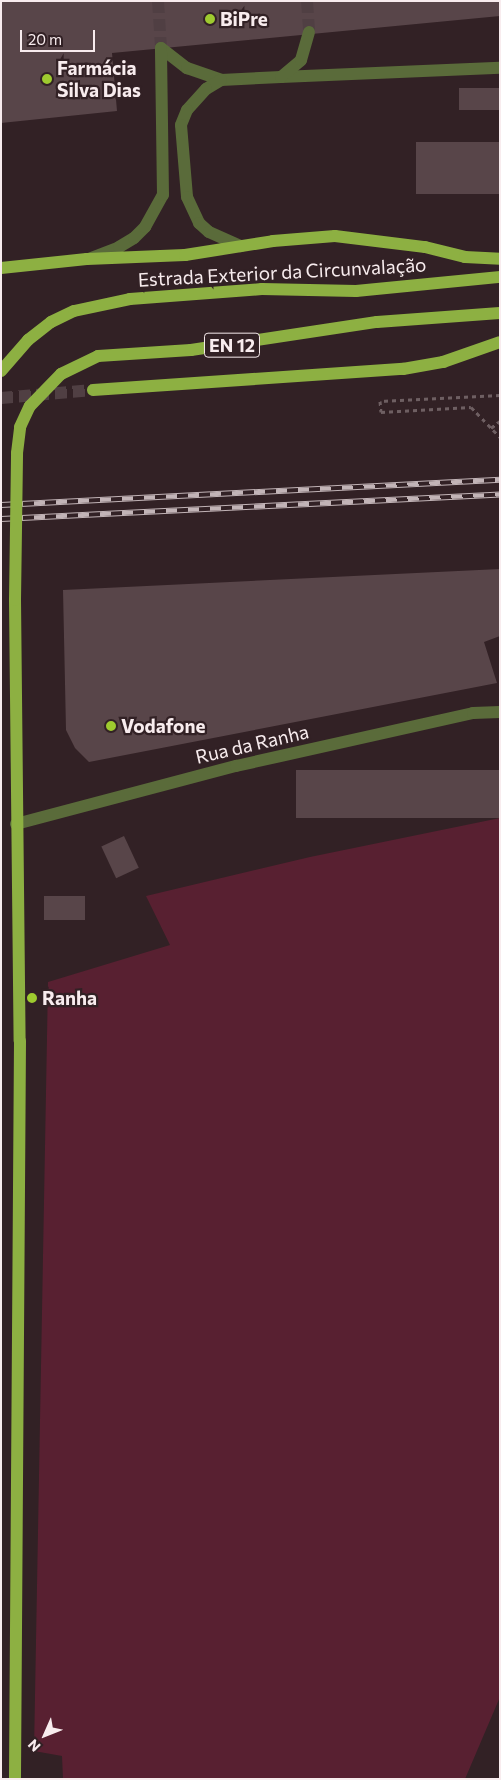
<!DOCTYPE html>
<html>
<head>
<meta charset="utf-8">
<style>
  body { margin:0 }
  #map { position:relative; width:501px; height:1780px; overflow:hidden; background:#322125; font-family:Commissioner,sans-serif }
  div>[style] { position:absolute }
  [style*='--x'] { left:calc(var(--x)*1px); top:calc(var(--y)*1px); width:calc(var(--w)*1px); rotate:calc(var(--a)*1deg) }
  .green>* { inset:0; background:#582031 }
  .building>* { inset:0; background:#584549; transform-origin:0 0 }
  .minor-tunnel>* { height:12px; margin-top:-6px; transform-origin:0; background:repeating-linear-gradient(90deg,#503f43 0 12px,transparent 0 18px) }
  .primary-tunnel>* { height:12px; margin-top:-6px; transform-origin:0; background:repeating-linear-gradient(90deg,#503f43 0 12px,transparent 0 18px) }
  .path>* { height:3px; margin-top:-1.5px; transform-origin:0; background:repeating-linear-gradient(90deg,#6e5f62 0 4px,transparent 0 8px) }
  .service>* { height:12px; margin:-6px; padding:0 6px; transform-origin:6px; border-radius:6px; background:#5a6b3a }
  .minor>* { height:12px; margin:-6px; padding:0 6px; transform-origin:6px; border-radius:6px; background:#5a6b3a }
  .primary>* { height:12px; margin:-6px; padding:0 6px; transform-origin:6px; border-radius:6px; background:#8db042 }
  .rail>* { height:5.5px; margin-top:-2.75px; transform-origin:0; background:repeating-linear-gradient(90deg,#322125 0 11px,#c2b4b7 0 22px); box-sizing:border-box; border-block:1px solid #c2b4b7 }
  .primary-bridge>* { height:12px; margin:-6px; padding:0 6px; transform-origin:6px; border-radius:6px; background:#8db042 }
  .dots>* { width:14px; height:14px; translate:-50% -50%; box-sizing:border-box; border:2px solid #322125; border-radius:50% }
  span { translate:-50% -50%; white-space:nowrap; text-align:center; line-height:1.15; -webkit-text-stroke:4.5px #322125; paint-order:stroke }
  .shield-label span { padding:1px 4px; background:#322125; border:1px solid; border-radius:4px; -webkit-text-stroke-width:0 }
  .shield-label { font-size:18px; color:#f8ecee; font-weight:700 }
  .poi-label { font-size:19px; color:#f8ecee; font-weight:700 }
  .left { translate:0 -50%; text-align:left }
  .street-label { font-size:19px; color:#f8ecee }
  .frame { position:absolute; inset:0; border:2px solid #f8ecee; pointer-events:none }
  .north { position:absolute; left:20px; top:1710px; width:50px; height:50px; -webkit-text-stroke:4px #322125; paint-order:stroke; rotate:226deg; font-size:14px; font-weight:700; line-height:20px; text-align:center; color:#f8ecee }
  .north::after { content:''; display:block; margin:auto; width:18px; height:22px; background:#f8ecee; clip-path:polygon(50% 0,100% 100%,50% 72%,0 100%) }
  .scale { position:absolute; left:20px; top:30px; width:75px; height:22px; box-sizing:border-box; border:2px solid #f8ecee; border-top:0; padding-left:6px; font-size:15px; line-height:18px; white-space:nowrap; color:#f8ecee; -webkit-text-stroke:4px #322125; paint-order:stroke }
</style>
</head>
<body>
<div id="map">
  <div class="green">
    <i style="clip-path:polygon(500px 818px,500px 1697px,465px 1779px,63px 1779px,62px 1756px,34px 1751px,48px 982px,170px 945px,146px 896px,310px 857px)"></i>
  </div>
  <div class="building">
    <i style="clip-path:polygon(1px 1px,500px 1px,500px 16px,112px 53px,117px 111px,1px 123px)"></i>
    <i style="left:459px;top:88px;width:41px;height:22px"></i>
    <i style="left:500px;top:142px;width:52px;height:84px;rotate:90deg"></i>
    <i style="clip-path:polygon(500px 569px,500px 636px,484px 642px,497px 683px,89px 762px,75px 748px,66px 730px,63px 590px)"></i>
    <i style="left:500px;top:770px;width:48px;height:204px;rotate:90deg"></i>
    <i style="left:124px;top:836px;width:35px;height:25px;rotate:65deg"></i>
    <i style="left:44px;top:896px;width:41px;height:24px"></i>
  </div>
  <div class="minor-tunnel">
    <i style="--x:158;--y:1;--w:47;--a:86.3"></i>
    <i style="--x:307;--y:1;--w:31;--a:86"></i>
  </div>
  <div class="primary-tunnel">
    <i style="--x:1;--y:398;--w:92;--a:-5"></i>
  </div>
  <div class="path">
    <i style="--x:500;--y:395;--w:120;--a:177.1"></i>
    <i style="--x:380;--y:401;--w:11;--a:85"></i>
    <i style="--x:381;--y:412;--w:90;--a:-3.2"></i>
    <i style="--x:471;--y:407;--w:42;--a:46"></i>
    <i style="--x:491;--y:428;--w:11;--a:-38"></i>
  </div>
  <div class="service">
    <i style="--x:281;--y:77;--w:219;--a:-2.4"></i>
  </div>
  <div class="minor">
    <i style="--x:161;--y:48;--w:33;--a:38"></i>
    <i style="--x:187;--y:68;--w:36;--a:19"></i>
    <i style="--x:221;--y:80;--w:60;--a:-2.9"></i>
    <i style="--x:281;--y:77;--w:26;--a:-40"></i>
    <i style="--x:301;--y:60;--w:29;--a:-74"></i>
    <i style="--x:221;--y:80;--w:17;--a:149"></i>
    <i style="--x:206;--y:89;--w:28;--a:132"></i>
    <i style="--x:187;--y:110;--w:16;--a:112"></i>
    <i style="--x:181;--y:125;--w:72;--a:85.2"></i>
    <i style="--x:187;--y:197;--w:29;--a:65"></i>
    <i style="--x:199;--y:223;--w:13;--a:42"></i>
    <i style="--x:209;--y:232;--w:35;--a:24"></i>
    <i style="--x:91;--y:258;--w:30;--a:-21"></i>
    <i style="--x:119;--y:247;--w:17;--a:-31"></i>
    <i style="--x:134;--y:238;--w:16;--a:-45"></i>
    <i style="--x:145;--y:227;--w:37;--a:-61"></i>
    <i style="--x:163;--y:195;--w:147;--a:-90.8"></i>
    <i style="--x:16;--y:824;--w:228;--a:-14.8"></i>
    <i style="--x:236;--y:766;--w:243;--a:-12.6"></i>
    <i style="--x:473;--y:713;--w:27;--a:-2"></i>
  </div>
  <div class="primary">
    <i style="--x:1;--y:268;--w:86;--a:-6"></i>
    <i style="--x:87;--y:259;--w:98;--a:-2.3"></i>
    <i style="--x:185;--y:255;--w:89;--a:-9"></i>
    <i style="--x:273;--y:241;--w:62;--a:-4.6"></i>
    <i style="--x:335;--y:236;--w:91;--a:7"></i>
    <i style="--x:425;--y:247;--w:41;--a:14"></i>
    <i style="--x:465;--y:257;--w:35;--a:3"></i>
    <i style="--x:1;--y:371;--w:41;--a:-48.9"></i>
    <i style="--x:28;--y:340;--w:29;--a:-38"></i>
    <i style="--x:51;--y:322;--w:25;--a:-26"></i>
    <i style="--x:74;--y:311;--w:57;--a:-12.1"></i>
    <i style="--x:130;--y:299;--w:132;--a:-4.3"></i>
    <i style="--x:262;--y:289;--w:94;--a:1.2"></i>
    <i style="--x:356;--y:291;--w:145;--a:-5.6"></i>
    <i style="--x:93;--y:390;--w:311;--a:-3.9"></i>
    <i style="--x:403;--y:369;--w:41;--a:-9.9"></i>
    <i style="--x:443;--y:362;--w:60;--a:-19.3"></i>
    <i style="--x:17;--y:453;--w:26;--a:-83"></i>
    <i style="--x:20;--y:427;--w:23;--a:-65"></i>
    <i style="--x:30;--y:406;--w:45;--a:-45.9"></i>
    <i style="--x:61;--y:374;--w:41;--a:-25.9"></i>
    <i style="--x:98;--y:356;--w:93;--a:-3.7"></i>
    <i style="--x:191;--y:350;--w:188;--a:-8.6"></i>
    <i style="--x:377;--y:322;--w:123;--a:-4.2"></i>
    <i style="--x:15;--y:600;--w:441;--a:89.4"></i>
    <i style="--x:20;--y:1041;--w:738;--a:90.39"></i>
  </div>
  <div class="rail">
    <i style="--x:1;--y:505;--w:500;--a:-2.9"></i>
    <i style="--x:1;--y:519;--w:500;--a:-2.8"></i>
  </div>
  <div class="primary-bridge">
    <i style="--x:15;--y:600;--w:147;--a:-89.2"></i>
  </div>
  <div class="dots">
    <i style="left:210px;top:19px;background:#9eca2f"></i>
    <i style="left:47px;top:79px;background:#9eca2f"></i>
    <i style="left:111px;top:726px;background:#9eca2f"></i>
    <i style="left:32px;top:998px;background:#9eca2f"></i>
  </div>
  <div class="shield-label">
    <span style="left:232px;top:345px">EN 12</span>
  </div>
  <div class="poi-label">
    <span class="left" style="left:220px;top:19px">BiPre</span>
    <span class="left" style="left:57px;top:79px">Farmácia<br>Silva Dias</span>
    <span class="left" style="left:121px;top:726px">Vodafone</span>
    <span class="left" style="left:42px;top:998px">Ranha</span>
  </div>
  <div class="street-label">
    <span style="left:282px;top:272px;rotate:-3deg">Estrada Exterior da Circunvalação</span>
    <span style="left:252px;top:744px;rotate:-13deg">Rua da Ranha</span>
  </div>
  <div class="frame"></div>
  <div class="north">N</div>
  <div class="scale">20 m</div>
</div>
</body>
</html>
